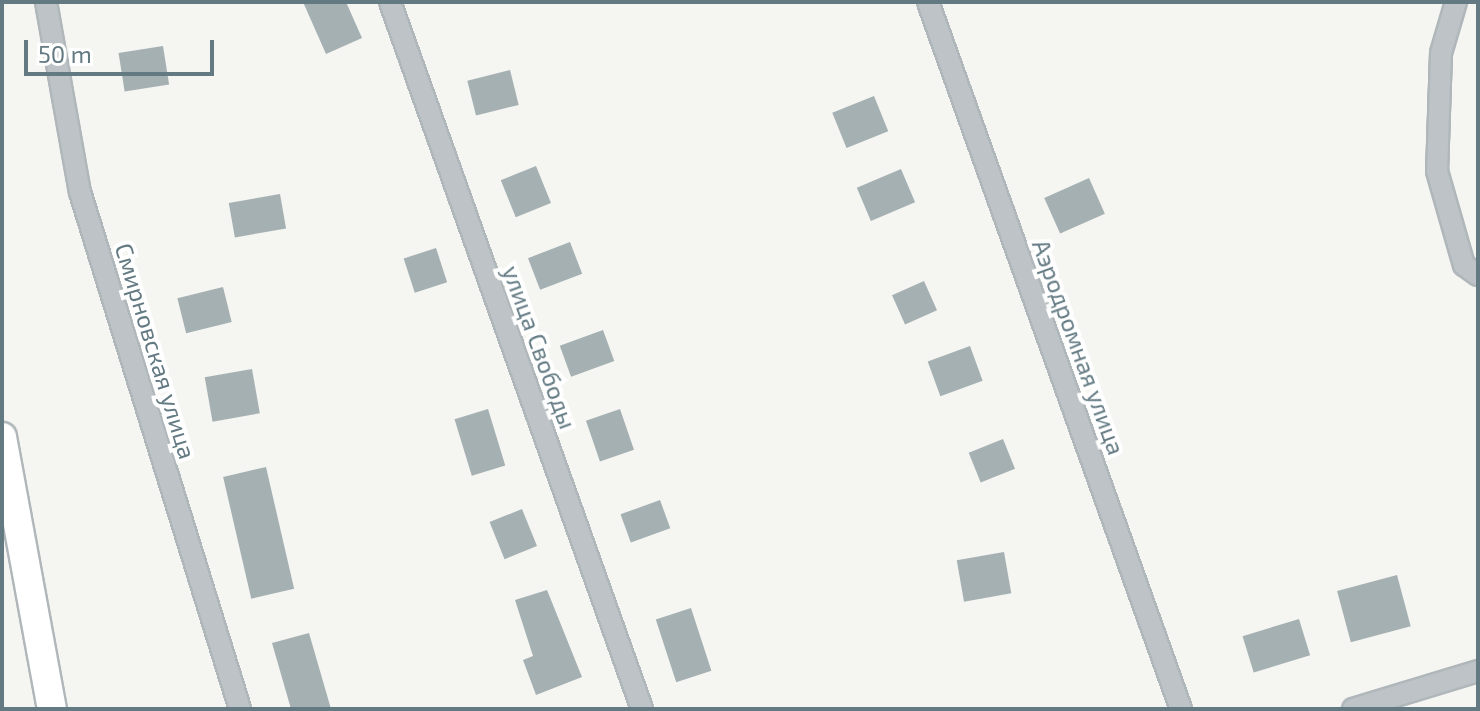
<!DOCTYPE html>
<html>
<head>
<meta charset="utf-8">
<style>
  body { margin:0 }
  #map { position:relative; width:1480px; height:711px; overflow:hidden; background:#f5f5f1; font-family:"Exo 2",sans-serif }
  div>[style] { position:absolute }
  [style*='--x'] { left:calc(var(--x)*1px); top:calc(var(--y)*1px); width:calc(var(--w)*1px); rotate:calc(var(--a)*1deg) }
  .building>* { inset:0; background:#a5b0b3; transform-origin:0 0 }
  .roads { filter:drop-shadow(2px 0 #b0b7ba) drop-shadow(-2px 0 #b0b7ba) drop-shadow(0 2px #b0b7ba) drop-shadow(0 -2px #b0b7ba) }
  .street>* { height:20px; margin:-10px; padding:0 10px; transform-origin:10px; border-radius:10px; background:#bdc3c6 }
  .secondary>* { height:28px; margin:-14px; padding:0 14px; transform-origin:14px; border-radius:14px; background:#fff }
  span { translate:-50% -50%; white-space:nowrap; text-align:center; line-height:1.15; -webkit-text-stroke:8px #fff; paint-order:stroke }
  .street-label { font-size:24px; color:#637a83 }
  .frame { position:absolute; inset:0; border:4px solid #637a83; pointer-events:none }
  .scale { position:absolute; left:24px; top:40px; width:190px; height:36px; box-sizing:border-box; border:4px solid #637a83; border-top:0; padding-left:10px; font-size:24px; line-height:28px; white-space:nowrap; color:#637a83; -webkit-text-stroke:6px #fff; paint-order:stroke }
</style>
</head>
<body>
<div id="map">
  <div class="building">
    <i style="clip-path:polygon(303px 2px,346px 2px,362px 38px,326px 54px)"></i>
    <i style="left:163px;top:46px;width:39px;height:45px;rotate:81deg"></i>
    <i style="left:510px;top:70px;width:36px;height:44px;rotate:76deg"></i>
    <i style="left:874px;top:96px;width:38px;height:45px;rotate:68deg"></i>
    <i style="left:536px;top:166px;width:40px;height:38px;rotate:68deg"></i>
    <i style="left:901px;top:169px;width:36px;height:48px;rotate:67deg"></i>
    <i style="left:1089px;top:178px;width:39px;height:49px;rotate:66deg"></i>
    <i style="left:280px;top:194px;width:35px;height:52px;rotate:80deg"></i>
    <i style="left:570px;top:242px;width:34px;height:45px;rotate:69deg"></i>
    <i style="left:436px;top:248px;width:36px;height:34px;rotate:72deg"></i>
    <i style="left:924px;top:281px;width:32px;height:35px;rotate:66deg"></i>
    <i style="left:223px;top:287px;width:36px;height:47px;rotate:76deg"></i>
    <i style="left:603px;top:330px;width:33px;height:46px;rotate:70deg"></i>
    <i style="left:970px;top:346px;width:37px;height:45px;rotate:70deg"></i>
    <i style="left:252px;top:369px;width:45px;height:48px;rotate:80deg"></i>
    <i style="left:488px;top:409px;width:59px;height:35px;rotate:73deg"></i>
    <i style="left:620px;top:409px;width:43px;height:36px;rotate:71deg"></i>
    <i style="left:1003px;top:439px;width:32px;height:37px;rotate:68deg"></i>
    <i style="left:266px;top:467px;width:125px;height:44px;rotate:77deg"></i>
    <i style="left:660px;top:500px;width:30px;height:42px;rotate:70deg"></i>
    <i style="left:522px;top:509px;width:40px;height:35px;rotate:68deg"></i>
    <i style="left:1004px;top:552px;width:42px;height:48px;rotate:80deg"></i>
    <i style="left:1397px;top:575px;width:53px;height:62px;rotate:75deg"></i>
    <i style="clip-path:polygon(547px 590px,582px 677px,536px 695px,523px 660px,533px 656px,515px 600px)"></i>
    <i style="left:691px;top:608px;width:66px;height:37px;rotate:72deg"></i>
    <i style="left:1299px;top:619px;width:38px;height:59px;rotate:73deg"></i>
    <i style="clip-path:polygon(309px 633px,331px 709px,291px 709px,272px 643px)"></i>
  </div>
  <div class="roads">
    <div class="street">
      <i style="--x:46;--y:2;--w:193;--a:79.9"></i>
      <i style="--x:80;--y:192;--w:541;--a:72.8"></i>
      <i style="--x:390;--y:2;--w:751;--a:70.38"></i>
      <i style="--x:928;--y:2;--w:751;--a:70.31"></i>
      <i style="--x:1456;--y:2;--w:53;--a:106.4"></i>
      <i style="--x:1441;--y:53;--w:118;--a:91.9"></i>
      <i style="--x:1437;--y:171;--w:98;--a:74"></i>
      <i style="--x:1464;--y:265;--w:17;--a:36"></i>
      <i style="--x:1353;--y:709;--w:131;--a:-16.9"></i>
    </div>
    <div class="secondary">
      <i style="--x:2;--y:437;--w:277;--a:79.6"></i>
    </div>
  </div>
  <div class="street-label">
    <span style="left:540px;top:347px;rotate:70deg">улица Свободы</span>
    <span style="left:1079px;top:347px;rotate:70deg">Аэродромная улица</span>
    <span style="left:156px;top:351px;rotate:73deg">Смирновская улица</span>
  </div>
  <div class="frame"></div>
  <div class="scale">50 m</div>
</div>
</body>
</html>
